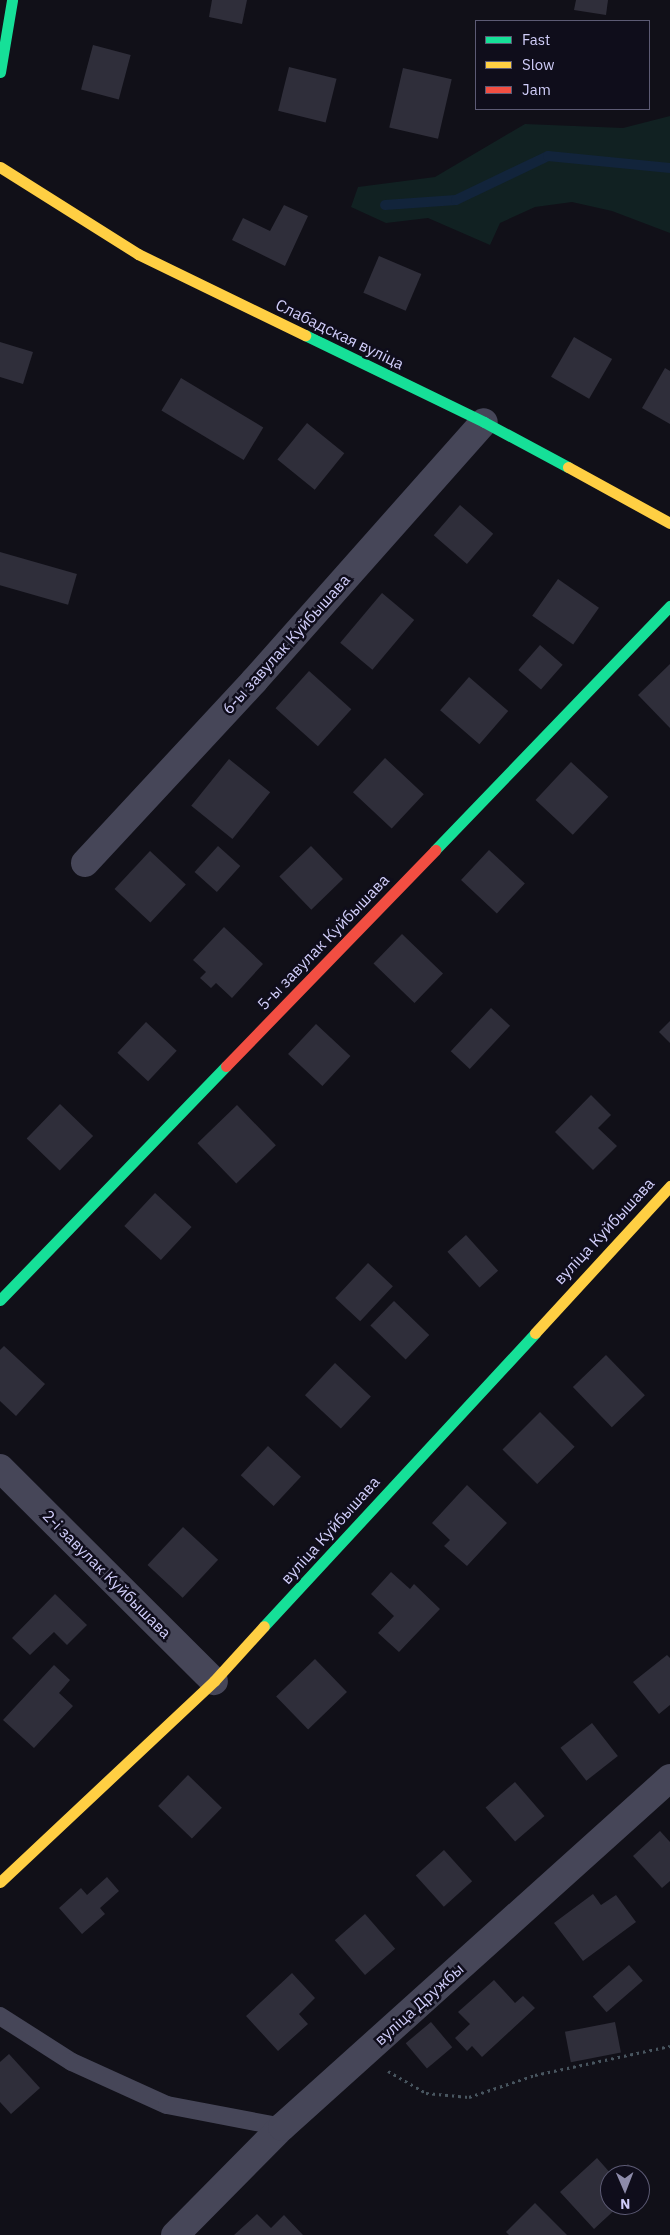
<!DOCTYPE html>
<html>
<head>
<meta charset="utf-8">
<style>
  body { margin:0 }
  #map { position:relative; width:670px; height:2235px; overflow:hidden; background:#111018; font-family:"IBM Plex Sans",sans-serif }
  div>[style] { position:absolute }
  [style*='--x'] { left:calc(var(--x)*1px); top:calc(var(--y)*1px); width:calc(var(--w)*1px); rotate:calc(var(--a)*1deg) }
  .green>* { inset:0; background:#112122 }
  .stream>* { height:10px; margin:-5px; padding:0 5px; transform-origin:5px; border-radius:5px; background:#12243b }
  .building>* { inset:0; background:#2f2e3a; transform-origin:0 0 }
  .path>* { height:3px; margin-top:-1.5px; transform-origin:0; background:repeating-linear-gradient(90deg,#48555f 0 2.5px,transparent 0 6.5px) }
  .lane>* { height:18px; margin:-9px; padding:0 9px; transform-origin:9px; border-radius:9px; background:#464658 }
  .street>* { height:28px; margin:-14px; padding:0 14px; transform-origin:14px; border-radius:14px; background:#464658 }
  .fast>* { height:11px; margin:-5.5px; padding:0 5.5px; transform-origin:5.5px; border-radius:5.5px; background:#16e098 }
  .slow>* { height:11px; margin:-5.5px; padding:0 5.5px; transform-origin:5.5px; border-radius:5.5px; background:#ffcf43 }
  .jam>* { height:11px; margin:-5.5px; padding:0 5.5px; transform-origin:5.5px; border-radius:5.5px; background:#f24e42 }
  span { translate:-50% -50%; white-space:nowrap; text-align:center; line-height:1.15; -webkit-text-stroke:5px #0f0d1b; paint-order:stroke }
  .street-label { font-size:16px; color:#d0cdf9 }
  .legend { position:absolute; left:475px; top:20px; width:175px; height:90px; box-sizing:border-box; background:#0f0d1b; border:1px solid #5c5a74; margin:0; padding:6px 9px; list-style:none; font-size:15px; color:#d0cdf9 }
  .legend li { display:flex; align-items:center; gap:10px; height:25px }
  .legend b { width:25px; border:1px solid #5c5a74 }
  .north { position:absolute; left:600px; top:2165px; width:50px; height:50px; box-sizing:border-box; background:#0f0d1b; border:1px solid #5c5a74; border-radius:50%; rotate:179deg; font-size:14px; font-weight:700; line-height:20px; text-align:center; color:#d0cdf9 }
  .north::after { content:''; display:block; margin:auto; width:18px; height:22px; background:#8d8baa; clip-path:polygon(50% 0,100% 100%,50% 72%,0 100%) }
</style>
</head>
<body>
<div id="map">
  <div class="green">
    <i style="clip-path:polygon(670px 116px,670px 233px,612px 211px,572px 202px,535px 207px,500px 223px,490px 245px,428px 218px,386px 223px,351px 207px,358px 187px,435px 177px,525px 124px,623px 128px)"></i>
  </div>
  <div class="stream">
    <i style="--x:385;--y:205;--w:71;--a:-4"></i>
    <i style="--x:456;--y:200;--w:102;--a:-25.6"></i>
    <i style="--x:548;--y:156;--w:123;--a:5.6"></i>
  </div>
  <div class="building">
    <i style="clip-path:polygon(212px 0,247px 0,242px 24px,209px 17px)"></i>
    <i style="clip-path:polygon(576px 0,608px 0,606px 15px,574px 10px)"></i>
    <i style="left:93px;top:45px;width:39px;height:46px;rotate:15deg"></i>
    <i style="left:289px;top:67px;width:49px;height:45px;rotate:14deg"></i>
    <i style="left:403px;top:68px;width:50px;height:61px;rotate:13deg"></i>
    <i style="clip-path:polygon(284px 205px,308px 216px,285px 266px,232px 240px,243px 218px,270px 231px)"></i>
    <i style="left:379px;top:256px;width:46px;height:40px;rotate:23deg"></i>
    <i style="left:574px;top:337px;width:44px;height:46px;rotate:30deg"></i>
    <i style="clip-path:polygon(0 342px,33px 352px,23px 384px,0 377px)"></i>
    <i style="clip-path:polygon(665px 368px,670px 371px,670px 424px,642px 408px)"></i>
    <i style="left:181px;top:378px;width:96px;height:38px;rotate:31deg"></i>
    <i style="left:307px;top:423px;width:48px;height:47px;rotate:39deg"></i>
    <i style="left:460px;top:505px;width:44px;height:40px;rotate:41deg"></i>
    <i style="left:0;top:552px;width:80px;height:32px;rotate:16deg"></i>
    <i style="left:558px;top:579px;width:50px;height:45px;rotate:35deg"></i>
    <i style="left:382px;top:593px;width:42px;height:65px;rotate:40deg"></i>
    <i style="left:540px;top:645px;width:30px;height:33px;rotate:41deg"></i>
    <i style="clip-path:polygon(670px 664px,670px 728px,638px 695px)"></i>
    <i style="left:309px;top:671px;width:57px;height:50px;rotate:42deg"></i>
    <i style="left:469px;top:677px;width:52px;height:44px;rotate:41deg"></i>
    <i style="left:385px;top:758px;width:53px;height:47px;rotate:43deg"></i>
    <i style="left:229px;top:759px;width:53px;height:60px;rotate:39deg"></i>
    <i style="left:571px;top:762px;width:51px;height:52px;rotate:43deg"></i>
    <i style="left:218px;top:846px;width:30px;height:35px;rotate:42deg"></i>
    <i style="left:311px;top:846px;width:46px;height:44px;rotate:46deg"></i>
    <i style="left:489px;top:850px;width:49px;height:41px;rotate:43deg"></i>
    <i style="left:150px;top:851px;width:49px;height:52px;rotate:43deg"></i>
    <i style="clip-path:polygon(224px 927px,263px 964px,232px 998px,216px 983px,211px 988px,200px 978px,206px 972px,193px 960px)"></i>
    <i style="left:402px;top:934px;width:57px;height:41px;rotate:44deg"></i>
    <i style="left:491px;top:1008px;width:26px;height:59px;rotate:43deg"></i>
    <i style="clip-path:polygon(670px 1021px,670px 1043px,659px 1032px)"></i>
    <i style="left:146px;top:1022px;width:42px;height:42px;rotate:43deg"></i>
    <i style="left:316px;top:1024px;width:47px;height:41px;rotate:43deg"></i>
    <i style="clip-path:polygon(591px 1095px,611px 1115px,598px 1128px,617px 1146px,593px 1170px,555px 1132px)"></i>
    <i style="left:60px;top:1104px;width:46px;height:48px;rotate:44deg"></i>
    <i style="left:237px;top:1105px;width:56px;height:55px;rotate:46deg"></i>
    <i style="left:155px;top:1193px;width:50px;height:45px;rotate:43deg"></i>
    <i style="left:466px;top:1235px;width:48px;height:25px;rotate:48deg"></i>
    <i style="left:368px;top:1263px;width:34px;height:48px;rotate:43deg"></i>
    <i style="left:394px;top:1301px;width:49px;height:34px;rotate:44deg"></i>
    <i style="clip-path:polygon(4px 1346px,45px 1384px,16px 1416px,0 1401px,0 1350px)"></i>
    <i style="left:606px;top:1355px;width:56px;height:46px;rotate:46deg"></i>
    <i style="left:335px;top:1363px;width:49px;height:44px;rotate:43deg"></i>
    <i style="left:540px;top:1412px;width:49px;height:53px;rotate:45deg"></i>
    <i style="left:268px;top:1446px;width:45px;height:40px;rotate:43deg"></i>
    <i style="clip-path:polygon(467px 1485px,507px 1523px,467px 1566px,444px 1546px,450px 1540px,432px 1523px)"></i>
    <i style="left:183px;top:1527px;width:48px;height:52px;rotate:43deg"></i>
    <i style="clip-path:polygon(391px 1572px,410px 1589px,414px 1584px,440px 1609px,399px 1652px,378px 1633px,394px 1616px,371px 1594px)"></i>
    <i style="clip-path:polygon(55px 1594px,87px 1625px,67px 1645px,54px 1632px,30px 1655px,12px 1638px)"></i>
    <i style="clip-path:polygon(667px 1655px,670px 1658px,670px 1705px,659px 1714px,633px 1682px)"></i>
    <i style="left:315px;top:1659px;width:46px;height:54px;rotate:46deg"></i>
    <i style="clip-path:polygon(54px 1665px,70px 1680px,59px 1693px,73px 1706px,34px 1748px,3px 1720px)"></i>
    <i style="left:592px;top:1723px;width:42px;height:40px;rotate:52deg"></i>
    <i style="left:188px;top:1775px;width:47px;height:43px;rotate:44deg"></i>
    <i style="left:515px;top:1782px;width:45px;height:39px;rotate:49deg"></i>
    <i style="clip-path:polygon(660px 1831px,670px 1842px,670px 1881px,662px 1888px,633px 1856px)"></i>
    <i style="left:444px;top:1850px;width:42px;height:38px;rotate:48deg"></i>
    <i style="clip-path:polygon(107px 1877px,119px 1891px,100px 1908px,105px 1914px,82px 1934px,59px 1908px,81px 1888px,87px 1895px)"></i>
    <i style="clip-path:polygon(593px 1894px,601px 1905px,616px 1895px,636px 1922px,583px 1961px,554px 1923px)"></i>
    <i style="left:365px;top:1914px;width:46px;height:40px;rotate:49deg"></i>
    <i style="left:629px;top:1965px;width:21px;height:48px;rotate:49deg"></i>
    <i style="clip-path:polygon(292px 1973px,315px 1998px,299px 2014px,308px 2024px,278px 2051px,246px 2016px)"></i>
    <i style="clip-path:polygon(494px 1980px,515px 2003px,523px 1996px,535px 2008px,482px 2057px,472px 2046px,467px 2051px,455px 2038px,470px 2024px,458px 2012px)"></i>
    <i style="left:431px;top:2022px;width:33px;height:33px;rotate:50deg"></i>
    <i style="left:615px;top:2022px;width:31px;height:51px;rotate:79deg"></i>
    <i style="clip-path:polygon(9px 2054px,40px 2088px,11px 2114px,0 2102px,0 2062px)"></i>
    <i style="clip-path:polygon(597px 2158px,612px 2175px,610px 2205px,620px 2205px,594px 2229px,560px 2192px)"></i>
    <i style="clip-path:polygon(628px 2164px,639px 2175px,615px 2175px)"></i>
    <i style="clip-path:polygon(535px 2203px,567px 2235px,509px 2235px,506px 2232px)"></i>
    <i style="clip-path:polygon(257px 2214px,271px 2228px,284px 2215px,303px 2235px,234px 2235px)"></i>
  </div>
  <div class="path">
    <i style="--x:388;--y:2071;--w:44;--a:30.1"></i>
    <i style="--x:426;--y:2093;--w:43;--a:5.3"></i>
    <i style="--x:469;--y:2097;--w:70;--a:-18.4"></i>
    <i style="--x:535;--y:2075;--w:138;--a:-12.1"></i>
  </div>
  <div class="lane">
    <i style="--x:0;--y:2016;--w:85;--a:32.6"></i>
    <i style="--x:72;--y:2062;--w:104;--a:24.4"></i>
    <i style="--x:167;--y:2105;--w:117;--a:10.8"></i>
  </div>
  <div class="street">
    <i style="--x:85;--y:863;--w:248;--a:-47.1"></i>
    <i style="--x:254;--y:681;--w:346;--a:-48.4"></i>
    <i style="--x:0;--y:1468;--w:302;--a:44.9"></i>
    <i style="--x:175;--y:2235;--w:152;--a:-45.3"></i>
    <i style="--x:282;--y:2127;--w:522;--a:-41.97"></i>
  </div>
  <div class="fast">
    <i style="--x:0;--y:72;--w:73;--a:-80.5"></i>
    <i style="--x:305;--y:335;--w:199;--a:25.9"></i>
    <i style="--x:484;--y:422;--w:95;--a:28.2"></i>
    <i style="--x:435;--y:850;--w:339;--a:-46.1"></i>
    <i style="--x:0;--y:1300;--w:325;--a:-46"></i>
    <i style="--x:264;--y:1626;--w:399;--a:-47.2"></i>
  </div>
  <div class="slow">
    <i style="--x:0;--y:167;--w:163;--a:32.2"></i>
    <i style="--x:138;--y:254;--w:186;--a:25.9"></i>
    <i style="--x:568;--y:467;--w:116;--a:28.8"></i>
    <i style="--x:535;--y:1333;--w:200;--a:-47.4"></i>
    <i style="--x:0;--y:1882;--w:294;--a:-43.2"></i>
    <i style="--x:214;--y:1681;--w:74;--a:-47.7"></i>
  </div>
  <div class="jam">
    <i style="--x:226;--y:1066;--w:301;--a:-45.9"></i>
  </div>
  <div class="street-label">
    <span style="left:340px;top:334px;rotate:26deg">Слабадская вуліца</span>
    <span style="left:286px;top:644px;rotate:-48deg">6-ы завулак Куйбышава</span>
    <span style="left:323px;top:942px;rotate:-46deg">5-ы завулак Куйбышава</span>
    <span style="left:604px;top:1231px;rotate:-47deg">вуліца Куйбышава</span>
    <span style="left:330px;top:1530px;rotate:-48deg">вуліца Куйбышава</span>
    <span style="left:107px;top:1574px;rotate:45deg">2-і завулак Куйбышава</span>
    <span style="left:419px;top:2004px;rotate:-42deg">вуліца Дружбы</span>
  </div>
  <ul class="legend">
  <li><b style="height:6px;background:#16e098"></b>Fast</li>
  <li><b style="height:6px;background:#ffcf43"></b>Slow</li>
  <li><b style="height:6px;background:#f24e42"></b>Jam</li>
  </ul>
  <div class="north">N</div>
</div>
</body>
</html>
